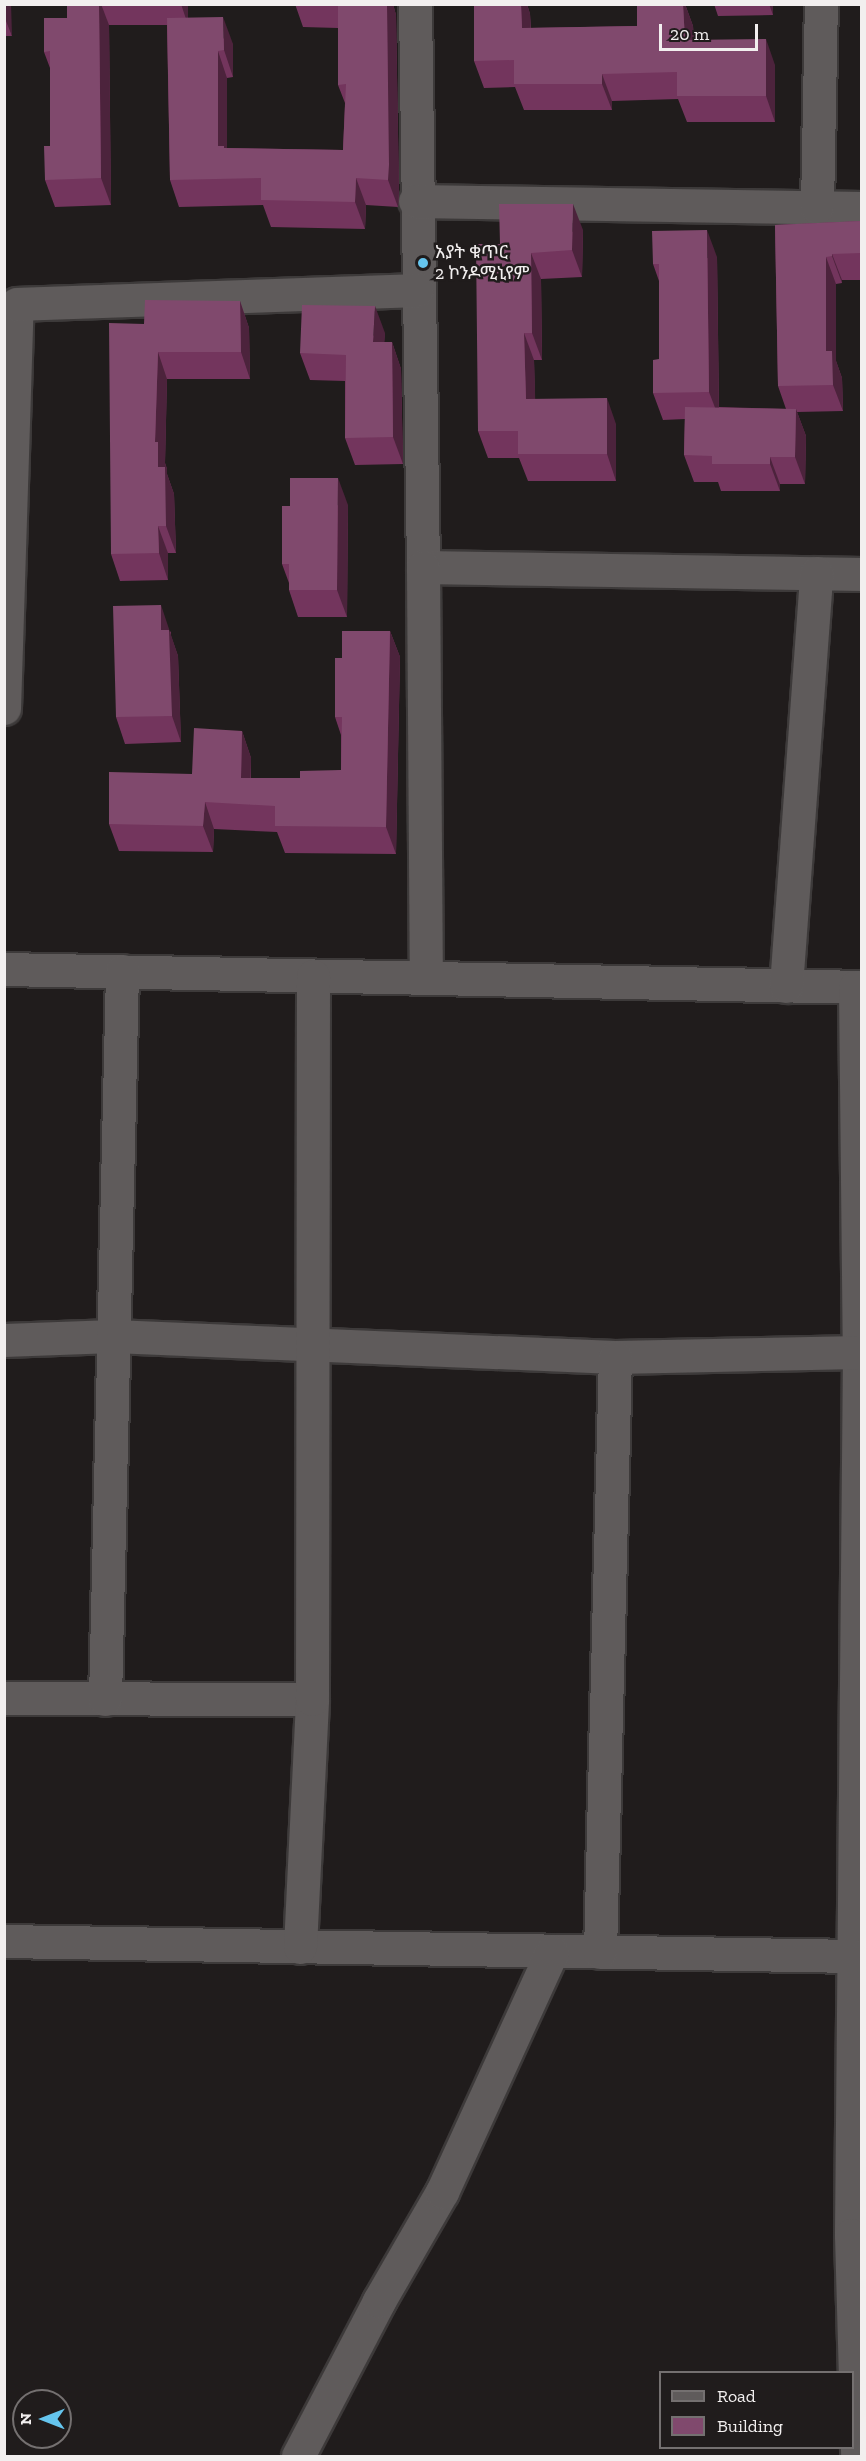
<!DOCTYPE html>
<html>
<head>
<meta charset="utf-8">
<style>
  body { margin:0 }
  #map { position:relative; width:866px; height:2461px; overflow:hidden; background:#201c1c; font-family:"Zilla Slab","Noto Sans Ethiopic",serif }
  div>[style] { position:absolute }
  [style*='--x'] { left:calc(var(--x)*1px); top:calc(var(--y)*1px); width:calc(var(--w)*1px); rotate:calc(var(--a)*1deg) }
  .roads { filter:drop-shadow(2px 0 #3d3a3a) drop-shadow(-2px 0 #3d3a3a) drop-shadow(0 2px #3d3a3a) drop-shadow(0 -2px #3d3a3a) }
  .street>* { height:33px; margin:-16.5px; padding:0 16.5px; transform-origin:16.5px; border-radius:16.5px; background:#5f5b5b }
  .wall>* { inset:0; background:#73355d }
  .shaded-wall>* { inset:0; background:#4c233c }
  .building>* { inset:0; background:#80496d }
  .dots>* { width:16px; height:16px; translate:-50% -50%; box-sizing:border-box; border:3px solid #201c1c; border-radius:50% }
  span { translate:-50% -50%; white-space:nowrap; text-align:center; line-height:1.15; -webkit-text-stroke:5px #201c1c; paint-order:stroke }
  .poi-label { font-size:18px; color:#f2efef }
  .left { translate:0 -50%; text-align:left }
  .frame { position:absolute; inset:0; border:6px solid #f2efef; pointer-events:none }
  .legend { position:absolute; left:659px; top:2371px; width:195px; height:78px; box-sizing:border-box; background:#201c1c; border:2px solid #747070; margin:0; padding:8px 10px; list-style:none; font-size:18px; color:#f2efef }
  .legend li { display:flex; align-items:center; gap:12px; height:30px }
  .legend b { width:30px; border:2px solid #747070 }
  .north { position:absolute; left:12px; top:2389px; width:60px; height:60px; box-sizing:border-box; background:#201c1c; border:2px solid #747070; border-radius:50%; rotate:270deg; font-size:16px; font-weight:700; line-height:24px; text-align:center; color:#f2efef }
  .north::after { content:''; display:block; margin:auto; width:21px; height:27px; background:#65c5ee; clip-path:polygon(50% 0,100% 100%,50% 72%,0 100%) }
  .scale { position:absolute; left:659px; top:24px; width:99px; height:27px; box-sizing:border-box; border:3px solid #f2efef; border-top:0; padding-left:8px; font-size:18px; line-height:21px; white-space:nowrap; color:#f2efef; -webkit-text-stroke:4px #201c1c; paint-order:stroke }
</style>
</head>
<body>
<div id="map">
  <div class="roads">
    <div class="street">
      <i style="--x:415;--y:4;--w:563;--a:89.19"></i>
      <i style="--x:423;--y:567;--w:439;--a:0.9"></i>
      <i style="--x:415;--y:201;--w:447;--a:0.9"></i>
      <i style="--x:817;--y:207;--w:203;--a:-88.9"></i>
      <i style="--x:423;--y:567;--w:411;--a:89.6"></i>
      <i style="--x:4;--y:708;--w:404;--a:-88.2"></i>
      <i style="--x:17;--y:304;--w:400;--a:-2"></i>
      <i style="--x:4;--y:969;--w:858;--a:1.2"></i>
      <i style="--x:786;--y:986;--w:414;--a:-85.8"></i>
      <i style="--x:855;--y:987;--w:365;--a:89.4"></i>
      <i style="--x:859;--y:1352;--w:883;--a:90.52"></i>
      <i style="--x:851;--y:2235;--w:221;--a:88.4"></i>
      <i style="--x:4;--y:1340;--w:109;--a:-2.1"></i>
      <i style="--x:113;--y:1336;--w:502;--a:2.4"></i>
      <i style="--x:615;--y:1357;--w:244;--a:-1.2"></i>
      <i style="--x:4;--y:1698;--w:308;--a:0.2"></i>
      <i style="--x:105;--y:1699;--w:728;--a:-88.66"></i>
      <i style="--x:4;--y:1941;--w:851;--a:1.01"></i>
      <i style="--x:300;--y:1947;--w:248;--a:-87.2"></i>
      <i style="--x:312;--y:1699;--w:723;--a:-89.92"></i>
      <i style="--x:600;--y:1952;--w:595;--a:-88.56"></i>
      <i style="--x:298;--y:2456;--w:175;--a:-62.4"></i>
      <i style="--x:379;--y:2301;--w:126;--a:-60"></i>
      <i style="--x:442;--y:2192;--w:264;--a:-65.4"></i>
    </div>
  </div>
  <div class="wall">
    <i style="clip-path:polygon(4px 4px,12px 36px,4px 36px)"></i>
    <i style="clip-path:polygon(67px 4px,188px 4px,188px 18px,233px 44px,233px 77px,227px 78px,227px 148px,343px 150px,345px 103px,338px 85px,338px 28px,303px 27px,295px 4px,393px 4px,396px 15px,399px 192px,398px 207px,366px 205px,365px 229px,271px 227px,263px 205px,179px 207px,170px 180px,167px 25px,109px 25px,111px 205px,55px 207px,45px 180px,50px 146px,50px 68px,44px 52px,67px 18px)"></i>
    <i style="clip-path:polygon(474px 4px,527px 4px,530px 14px,531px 28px,637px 26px,637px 4px,685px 4px,693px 26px,694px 40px,775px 65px,775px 122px,687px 122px,678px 99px,612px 101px,612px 110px,524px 110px,515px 87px,484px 88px,474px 61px)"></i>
    <i style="clip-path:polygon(714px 4px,773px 4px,773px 15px,718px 16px)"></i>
    <i style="clip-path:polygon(861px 221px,861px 280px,842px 280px,842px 283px,836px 284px,836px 361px,842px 378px,843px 411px,797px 412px,806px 436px,805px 484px,780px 484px,780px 491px,721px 491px,718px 482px,694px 482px,684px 455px,685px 419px,663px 420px,653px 393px,659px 359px,659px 281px,653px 264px,717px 257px,719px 407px,786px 409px,778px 386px,775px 225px)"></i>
    <i style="clip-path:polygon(583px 230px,582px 277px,541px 279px,542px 360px,534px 360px,535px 399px,616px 424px,616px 481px,528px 481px,519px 458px,488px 458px,478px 431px,500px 244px)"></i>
    <i style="clip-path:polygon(240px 301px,249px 328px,250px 379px,167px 379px,165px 463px,167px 469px,167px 474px,174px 494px,176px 553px,168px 553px,168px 580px,120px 581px,111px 554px,144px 324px)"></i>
    <i style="clip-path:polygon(385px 333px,384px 342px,392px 342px,401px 369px,403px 464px,355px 465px,345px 438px,345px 381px,310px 380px,300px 353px)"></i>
    <i style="clip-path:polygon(348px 505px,347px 617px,298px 617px,289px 590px,289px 583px,282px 564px,290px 506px)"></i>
    <i style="clip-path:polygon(171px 631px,171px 636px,178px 656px,181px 742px,125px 744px,116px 717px)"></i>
    <i style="clip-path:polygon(390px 631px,400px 657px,396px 854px,285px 853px,277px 832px,214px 829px,213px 852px,119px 851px,109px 824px,192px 774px,242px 731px,251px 758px,251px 778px,300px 778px,341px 770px,341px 735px,335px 717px,342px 658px)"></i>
  </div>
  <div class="shaded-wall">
    <i style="clip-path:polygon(4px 4px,11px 4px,12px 36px,4px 16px)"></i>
    <i style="clip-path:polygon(99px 4px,101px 4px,109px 25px,111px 205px,101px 178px)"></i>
    <i style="clip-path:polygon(181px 4px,188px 4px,188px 25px)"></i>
    <i style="clip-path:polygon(387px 4px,393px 4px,396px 15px,399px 192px,398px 207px,388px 180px)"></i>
    <i style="clip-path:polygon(521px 4px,527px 4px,530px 14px,532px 55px,522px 28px)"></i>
    <i style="clip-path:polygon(683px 4px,685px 4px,693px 26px,695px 67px,685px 40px)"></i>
    <i style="clip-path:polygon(769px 4px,773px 4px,773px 15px)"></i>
    <i style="clip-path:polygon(223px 17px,233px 44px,233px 77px,224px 50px)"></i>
    <i style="clip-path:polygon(766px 39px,775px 65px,775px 122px,766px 96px)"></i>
    <i style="clip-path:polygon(218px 51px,227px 78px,227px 154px,218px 146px)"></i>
    <i style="clip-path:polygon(602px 74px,612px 101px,612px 110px,602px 84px)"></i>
    <i style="clip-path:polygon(356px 178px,366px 205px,365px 229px,355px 202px)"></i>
    <i style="clip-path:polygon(573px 204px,583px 230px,582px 277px,572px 250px)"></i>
    <i style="clip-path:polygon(707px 230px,717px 257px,719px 418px,709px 392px)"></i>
    <i style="clip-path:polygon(531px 253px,541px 279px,542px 360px,532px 333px)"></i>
    <i style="clip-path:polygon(832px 254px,842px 280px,842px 283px,832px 256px)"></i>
    <i style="clip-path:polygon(826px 257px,836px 284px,836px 361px,842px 378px,843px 411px,833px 385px,826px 351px)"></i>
    <i style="clip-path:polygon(240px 301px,249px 328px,250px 379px,241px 352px)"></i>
    <i style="clip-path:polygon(375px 306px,385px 333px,383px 368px,373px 342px)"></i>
    <i style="clip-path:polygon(524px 333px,534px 360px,536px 425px,526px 399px)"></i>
    <i style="clip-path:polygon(392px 342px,401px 369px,403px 464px,393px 437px)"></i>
    <i style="clip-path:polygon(158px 352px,167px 379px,165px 463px,167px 469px,167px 474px,174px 494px,176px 553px,166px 526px,158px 467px,155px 442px)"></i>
    <i style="clip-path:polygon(607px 398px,616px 424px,616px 481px,607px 454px)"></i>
    <i style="clip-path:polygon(796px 409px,806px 436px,805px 484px,795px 457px)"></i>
    <i style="clip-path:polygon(770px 457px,780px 484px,780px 491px,770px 464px)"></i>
    <i style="clip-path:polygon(338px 478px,348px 505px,347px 617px,337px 590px)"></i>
    <i style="clip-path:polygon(158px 526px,168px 553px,168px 580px,159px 553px)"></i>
    <i style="clip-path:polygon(161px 605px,178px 656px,181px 742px,172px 716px,161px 630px)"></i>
    <i style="clip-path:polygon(390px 631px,400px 657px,396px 854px,386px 827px)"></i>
    <i style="clip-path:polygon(242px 731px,251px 758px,250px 805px,241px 778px)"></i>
    <i style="clip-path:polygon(205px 802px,214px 829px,213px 852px,203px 826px)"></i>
  </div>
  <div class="building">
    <i style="clip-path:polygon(67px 4px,99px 4px,101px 178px,45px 180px,44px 146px,50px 146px,50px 51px,44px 52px,44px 18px,67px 18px)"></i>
    <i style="clip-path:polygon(338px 4px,387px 4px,389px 165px,388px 180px,356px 178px,355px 202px,261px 200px,261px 178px,170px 180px,167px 18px,223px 17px,224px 50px,218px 51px,218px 146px,224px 146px,224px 148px,343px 150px,346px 84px,338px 85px)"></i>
    <i style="clip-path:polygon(474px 4px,521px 4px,522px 28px,637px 26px,637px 4px,683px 4px,685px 40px,766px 39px,766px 96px,677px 96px,677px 72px,602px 74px,602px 84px,514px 84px,514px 60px,474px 61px)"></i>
    <i style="clip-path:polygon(499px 204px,573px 204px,572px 250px,531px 253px,532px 333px,524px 333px,526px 399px,607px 398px,607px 454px,518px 454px,518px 431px,478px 431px,476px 244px,500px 244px)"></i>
    <i style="clip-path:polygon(861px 221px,861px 253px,832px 254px,832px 256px,826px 257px,826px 351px,832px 351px,833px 385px,778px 386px,775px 225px)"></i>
    <i style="clip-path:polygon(707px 230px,709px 392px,653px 393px,653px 360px,659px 359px,659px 264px,653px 264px,652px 231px)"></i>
    <i style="clip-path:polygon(145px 300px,240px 301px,241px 352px,158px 352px,155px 442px,158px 442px,158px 467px,165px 467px,166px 526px,158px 526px,159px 553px,111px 554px,109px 323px,144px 324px)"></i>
    <i style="clip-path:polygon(302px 305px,375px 306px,373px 342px,392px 342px,393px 437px,345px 438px,346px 355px,300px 353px)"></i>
    <i style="clip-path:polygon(685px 407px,796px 409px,795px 457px,770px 457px,770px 464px,712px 464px,712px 456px,684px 455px)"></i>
    <i style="clip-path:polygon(290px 478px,338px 478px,337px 590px,289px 590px,289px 564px,282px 564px,282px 506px,290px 506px)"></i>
    <i style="clip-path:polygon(161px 605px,161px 630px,169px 630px,172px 716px,116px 717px,113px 606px)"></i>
    <i style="clip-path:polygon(342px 631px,390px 631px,386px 827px,275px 826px,275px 806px,205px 802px,203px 826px,109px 824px,109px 772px,192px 774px,194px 728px,242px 731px,241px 778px,300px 778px,300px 771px,341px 770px,342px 717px,335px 717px,335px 658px,342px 658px)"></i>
  </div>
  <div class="dots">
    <i style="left:423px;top:263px;background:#65c5ee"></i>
  </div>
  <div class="poi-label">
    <span class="left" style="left:435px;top:263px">አያት ቁጥር<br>2 ኮንዶሚኒየም</span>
  </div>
  <div class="frame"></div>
  <ul class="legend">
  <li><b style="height:8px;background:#5f5b5b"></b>Road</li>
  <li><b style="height:16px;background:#80496d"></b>Building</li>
  </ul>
  <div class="north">N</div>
  <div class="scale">20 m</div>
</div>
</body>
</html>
